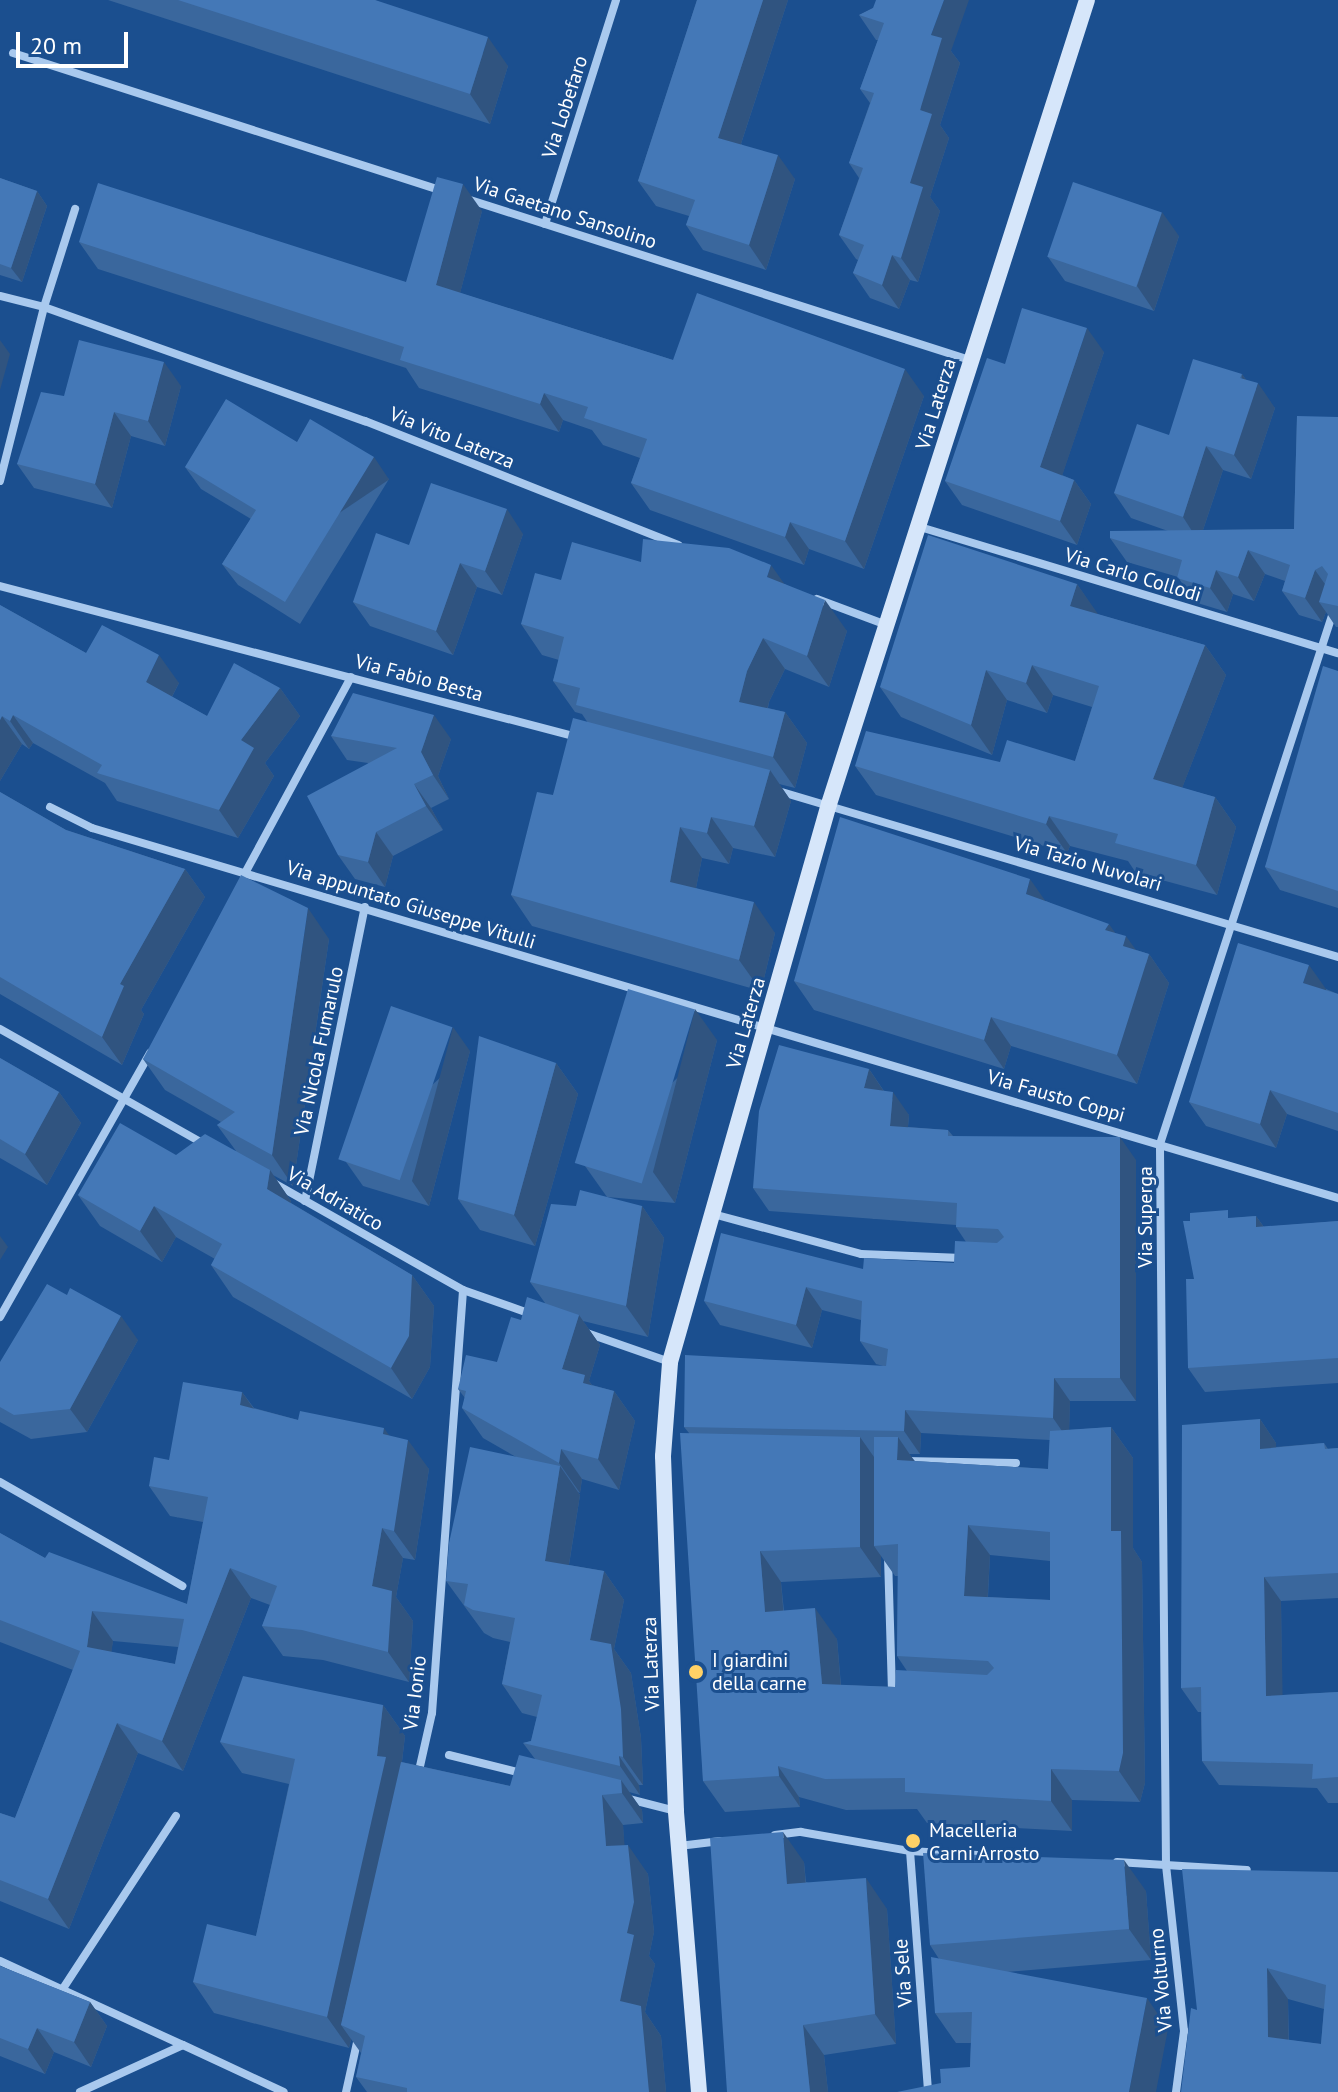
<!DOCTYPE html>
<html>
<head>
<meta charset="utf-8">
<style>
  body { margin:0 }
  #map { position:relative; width:1338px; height:2092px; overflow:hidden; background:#1b4f8f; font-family:"PT Sans",sans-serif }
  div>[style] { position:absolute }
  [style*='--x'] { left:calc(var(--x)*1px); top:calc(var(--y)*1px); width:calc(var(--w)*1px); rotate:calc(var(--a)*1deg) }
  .street>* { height:8px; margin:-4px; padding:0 4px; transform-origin:4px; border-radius:4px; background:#a9c9ee }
  .secondary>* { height:16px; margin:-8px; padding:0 8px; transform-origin:8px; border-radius:8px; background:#d6e6fa }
  .wall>* { inset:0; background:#3a679d }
  .shaded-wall>* { inset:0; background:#305480; transform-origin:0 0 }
  .building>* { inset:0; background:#4478b7; transform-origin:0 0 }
  .dots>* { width:22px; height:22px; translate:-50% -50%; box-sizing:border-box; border:4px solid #1b4f8f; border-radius:50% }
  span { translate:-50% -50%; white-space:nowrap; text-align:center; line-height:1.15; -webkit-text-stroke:6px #1b4f8f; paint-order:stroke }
  .street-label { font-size:20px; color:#fff }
  .poi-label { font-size:20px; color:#fff }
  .left { translate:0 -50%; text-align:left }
  .scale { position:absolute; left:16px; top:32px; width:112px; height:36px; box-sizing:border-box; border:4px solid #fff; border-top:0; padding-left:10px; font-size:24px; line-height:28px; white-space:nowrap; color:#fff; -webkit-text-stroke:6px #1b4f8f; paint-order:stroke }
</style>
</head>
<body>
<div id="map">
  <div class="street">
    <i style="--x:13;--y:53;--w:451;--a:17.8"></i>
    <i style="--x:467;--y:199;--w:528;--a:17.75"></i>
    <i style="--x:545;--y:224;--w:235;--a:-72.4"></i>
    <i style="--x:0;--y:296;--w:45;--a:14"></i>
    <i style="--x:44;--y:307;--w:341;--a:19.6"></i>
    <i style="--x:365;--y:421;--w:337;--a:21.6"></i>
    <i style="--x:0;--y:481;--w:179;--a:-75.8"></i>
    <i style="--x:44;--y:307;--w:103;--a:-72.4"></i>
    <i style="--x:920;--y:527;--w:437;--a:16.8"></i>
    <i style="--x:0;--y:586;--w:596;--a:14.67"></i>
    <i style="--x:817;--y:599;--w:75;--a:20.4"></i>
    <i style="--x:775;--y:790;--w:587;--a:16.52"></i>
    <i style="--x:50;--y:807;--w:47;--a:26.6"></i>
    <i style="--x:92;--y:828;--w:1300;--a:16.54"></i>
    <i style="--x:244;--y:875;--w:225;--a:-61.6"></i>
    <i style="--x:0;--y:1029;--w:234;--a:29.4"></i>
    <i style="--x:272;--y:1182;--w:219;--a:29.5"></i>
    <i style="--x:463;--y:1290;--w:75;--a:19.4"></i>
    <i style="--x:305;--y:1201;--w:300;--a:-78.5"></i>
    <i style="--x:713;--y:1214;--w:153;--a:15.1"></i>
    <i style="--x:861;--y:1254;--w:101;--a:2.3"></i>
    <i style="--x:0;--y:1317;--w:304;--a:-60.4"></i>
    <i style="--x:584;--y:1332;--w:91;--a:19.2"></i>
    <i style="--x:904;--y:1461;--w:112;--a:1"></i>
    <i style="--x:0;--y:1482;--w:210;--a:29.7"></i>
    <i style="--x:888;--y:1557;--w:136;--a:88.3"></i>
    <i style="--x:449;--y:1755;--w:75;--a:13.9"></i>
    <i style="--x:418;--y:1775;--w:64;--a:-77.3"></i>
    <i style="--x:432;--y:1713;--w:424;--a:-85.8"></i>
    <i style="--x:625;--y:1798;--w:53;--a:14.3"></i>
    <i style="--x:775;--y:1835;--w:26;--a:-7"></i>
    <i style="--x:801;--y:1832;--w:111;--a:9.9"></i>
    <i style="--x:910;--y:1851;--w:101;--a:3.4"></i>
    <i style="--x:679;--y:1846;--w:42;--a:-6.8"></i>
    <i style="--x:910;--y:1851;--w:242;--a:85.7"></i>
    <i style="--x:1117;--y:1862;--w:130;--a:3.5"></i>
    <i style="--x:0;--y:1961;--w:201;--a:24.7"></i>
    <i style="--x:62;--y:1990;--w:208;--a:-56.8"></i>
    <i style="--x:80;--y:2092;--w:113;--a:-24.5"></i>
    <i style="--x:183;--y:2045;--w:111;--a:25"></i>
    <i style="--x:346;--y:2092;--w:55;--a:-77.5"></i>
    <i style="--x:1176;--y:2092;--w:62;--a:-82.5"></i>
    <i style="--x:1184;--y:2031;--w:167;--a:-96.2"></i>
    <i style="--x:1166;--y:1865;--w:721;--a:-90.48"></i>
    <i style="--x:1160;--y:1144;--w:575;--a:-71.97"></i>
  </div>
  <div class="secondary">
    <i style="--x:699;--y:2092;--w:282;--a:-94.7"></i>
    <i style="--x:676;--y:1811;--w:355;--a:-92.1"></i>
    <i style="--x:663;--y:1456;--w:94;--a:-85.7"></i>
    <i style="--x:670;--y:1362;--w:580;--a:-74.1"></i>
    <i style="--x:829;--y:804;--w:844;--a:-72.21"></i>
  </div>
  <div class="wall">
    <i style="clip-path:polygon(108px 0,375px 0,508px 66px,490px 124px)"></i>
    <i style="clip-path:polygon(697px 0,788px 0,741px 144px,795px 179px,766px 270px,703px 250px,686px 225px,689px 216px,656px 206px,638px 181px)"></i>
    <i style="clip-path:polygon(873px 8px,951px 51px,960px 63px,940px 125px,949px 138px,930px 197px,940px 211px,918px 282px,910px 280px,899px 309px,870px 298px,853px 273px,858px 260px,856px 259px,839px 235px,859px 178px,849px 163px,870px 103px,860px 89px,878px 40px,876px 40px,859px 15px)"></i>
    <i style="clip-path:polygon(0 178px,37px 191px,47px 206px,22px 282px,0 275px)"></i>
    <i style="clip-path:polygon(482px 211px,460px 293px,673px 360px,924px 396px,864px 569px,809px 549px,804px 565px,650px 510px,631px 483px,640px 458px,603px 445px,592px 430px,563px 420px,559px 432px,419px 388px,406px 368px,98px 269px,79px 242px,406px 282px)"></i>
    <i style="clip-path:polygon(1179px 236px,1154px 311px,1065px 281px,1048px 257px)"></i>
    <i style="clip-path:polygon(1104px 352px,1062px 475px,1074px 480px,1091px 504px,1077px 545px,962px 505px,945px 481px,1005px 364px)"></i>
    <i style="clip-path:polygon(1242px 374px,1246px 380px,1275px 408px,1251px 479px,1223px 470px,1203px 530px,1294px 529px,1297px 416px,1338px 606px,1338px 627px,1336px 627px,1326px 612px,1322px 622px,1299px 615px,1282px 591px,1285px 581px,1265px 574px,1254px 601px,1233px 594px,1227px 612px,1194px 602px,1178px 577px,1127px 562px,1110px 538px,1168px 531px,1131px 518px,1114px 493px,1169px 435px)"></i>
    <i style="clip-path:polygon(181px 386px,165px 446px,131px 436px,112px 508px,34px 488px,17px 464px,64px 396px)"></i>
    <i style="clip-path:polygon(297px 442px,389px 479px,300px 624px,238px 585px,222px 564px,251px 519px,201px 489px,185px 467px)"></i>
    <i style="clip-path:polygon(523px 534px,502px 595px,477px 587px,453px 655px,370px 626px,353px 602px,409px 545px)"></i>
    <i style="clip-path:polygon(641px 562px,785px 584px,847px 631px,829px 687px,785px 669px,769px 702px,768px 708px,785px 712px,807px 743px,795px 788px,779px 784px,791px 801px,775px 857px,733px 848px,729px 864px,702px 858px,696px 888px,775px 933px,761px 991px,532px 926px,511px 895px,553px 795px,588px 723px,582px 714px,575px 712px,553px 681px,559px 660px,542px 655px,521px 624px,561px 580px)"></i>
    <i style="clip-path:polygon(1077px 584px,1097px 614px,1205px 645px,1226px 675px,1182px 788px,1215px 797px,1236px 827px,1217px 895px,1136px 873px,1128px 861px,1070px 846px,1067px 853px,876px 795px,855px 766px,1000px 762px,1075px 761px,1092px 707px,1053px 695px,1047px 713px,1007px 700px,992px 755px,901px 717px,880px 687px)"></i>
    <i style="clip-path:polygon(0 605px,86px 653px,179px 683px,172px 697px,207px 716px,280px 688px,300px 716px,265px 763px,274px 776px,238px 838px,117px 801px,105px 783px,33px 743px,29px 749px,22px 744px,0 781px)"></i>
    <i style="clip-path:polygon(1338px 671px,1338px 908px,1280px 890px,1265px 867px)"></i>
    <i style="clip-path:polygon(331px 736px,451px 739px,438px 776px,449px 799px,431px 808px,443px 830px,393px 856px,385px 887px,355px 879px,338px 855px,368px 763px,347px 760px)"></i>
    <i style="clip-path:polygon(0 792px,66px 830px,185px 869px,205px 897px,141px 1010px,144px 1014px,122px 1065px,0 994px)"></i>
    <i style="clip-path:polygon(1046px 901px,1115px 933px,1136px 950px,1149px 954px,1169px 983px,1137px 1084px,1011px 1046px,1004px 1069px,814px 1010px,794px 981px)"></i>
    <i style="clip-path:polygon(329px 939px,293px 1186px,273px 1175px,291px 1201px,291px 1203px,412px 1275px,434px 1306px,430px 1367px,412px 1399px,233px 1297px,211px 1265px,215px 1259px,176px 1237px,162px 1262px,100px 1226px,78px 1195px,176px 1155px,236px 1151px,217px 1125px,221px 1122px,165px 1090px,143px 1059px)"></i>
    <i style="clip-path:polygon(1326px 989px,1338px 994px,1338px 1131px,1287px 1114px,1276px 1148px,1206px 1126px,1189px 1102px)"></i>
    <i style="clip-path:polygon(717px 1040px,675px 1203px,607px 1197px,585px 1166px)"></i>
    <i style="clip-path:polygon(470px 1051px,429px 1206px,363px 1186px,346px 1162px)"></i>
    <i style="clip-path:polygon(0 1058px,59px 1092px,81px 1123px,47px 1185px,0 1158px)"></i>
    <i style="clip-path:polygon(556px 1063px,578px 1094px,535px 1246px,480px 1230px,458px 1199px)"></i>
    <i style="clip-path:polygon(evenodd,869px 1069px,884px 1091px,909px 1115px,908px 1127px,948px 1130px,953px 1136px,1136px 1160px,1136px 1401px,1070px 1401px,1069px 1430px,1111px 1427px,1133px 1458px,1133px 1548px,1142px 1562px,1145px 1783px,1140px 1802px,1072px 1800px,1072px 1831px,927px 1823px,917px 1809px,846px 1810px,799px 1797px,800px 1807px,725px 1812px,703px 1781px,689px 1433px,684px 1427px,883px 1366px,876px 1364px,860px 1341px,861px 1320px,822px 1310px,812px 1348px,720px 1325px,704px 1301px,863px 1269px,954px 1263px,966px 1242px,956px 1227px,956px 1225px,769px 1211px,753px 1188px,869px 1069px,921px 1433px,1050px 1440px,1048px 1469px,915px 1461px,909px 1454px,920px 1454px,921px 1433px,869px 1069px,990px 1555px,1050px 1561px,1050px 1600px,988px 1597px,990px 1555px,869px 1069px,881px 1556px,895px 1576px,898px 1576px,897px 1656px,907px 1671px,895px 1687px,841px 1685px,837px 1639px,784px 1611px,781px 1582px,881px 1577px,881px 1556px)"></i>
    <i style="clip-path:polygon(576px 1206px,642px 1206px,664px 1238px,648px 1337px,583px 1321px,600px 1345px,589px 1381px,592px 1385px,614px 1391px,635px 1421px,619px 1490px,582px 1479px,580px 1493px,578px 1492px,580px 1495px,569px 1565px,604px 1571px,624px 1600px,614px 1649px,631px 1673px,641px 1738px,643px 1785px,639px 1785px,640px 1795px,629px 1792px,642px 1810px,643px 1823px,623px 1825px,624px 1845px,648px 1874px,654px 1932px,649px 1956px,655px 1964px,645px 2012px,661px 2036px,666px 2092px,367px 2092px,356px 2077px,361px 2053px,351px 2039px,349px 2048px,214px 2013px,193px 1982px,256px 1936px,289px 1784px,242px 1773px,220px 1742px,383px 1705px,405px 1736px,402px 1762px,510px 1786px,535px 1759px,523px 1743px,531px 1741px,537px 1717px,522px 1713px,502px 1684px,510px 1642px,493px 1638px,484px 1633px,446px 1581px,516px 1457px,483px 1438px,462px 1408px,465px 1398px,458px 1389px,497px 1362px,521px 1320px,545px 1303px,530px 1282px)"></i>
    <i style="clip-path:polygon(1256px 1216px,1264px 1227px,1338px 1221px,1338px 1383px,1205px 1392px,1188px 1368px,1194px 1279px,1233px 1218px)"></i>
    <i style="clip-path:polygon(138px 1340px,87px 1432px,31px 1439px,0 1422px,0 1362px)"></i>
    <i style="clip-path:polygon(evenodd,242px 1392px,254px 1408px,298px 1420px,389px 1436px,429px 1469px,415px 1560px,403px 1558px,396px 1597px,413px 1621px,409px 1682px,323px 1660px,283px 1656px,262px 1626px,270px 1605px,251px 1598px,183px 1771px,138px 1753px,69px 1929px,0 1901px,0 1813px,15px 1818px,73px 1670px,0 1642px,0 1533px,45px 1558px,187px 1604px,203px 1522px,170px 1516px,149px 1486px,169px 1460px,242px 1392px,113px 1641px,178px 1647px,175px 1664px,111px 1652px,113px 1641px)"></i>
    <i style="clip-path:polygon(1260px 1419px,1276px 1443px,1276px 1447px,1324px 1443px,1328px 1449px,1338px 1448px,1338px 1598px,1281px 1601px,1282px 1695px,1338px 1692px,1338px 1803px,1328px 1803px,1317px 1788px,1219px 1785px,1202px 1761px,1201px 1712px,1198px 1712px,1181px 1688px)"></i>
    <i style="clip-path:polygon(804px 1862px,806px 1882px,887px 1909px,896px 2044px,824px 2055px,828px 2092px,727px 2092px)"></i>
    <i style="clip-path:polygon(evenodd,1338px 1872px,1338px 2092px,1197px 2010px,1338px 1872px,1288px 1999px,1324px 2009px,1321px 2044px,1289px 2040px,1288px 1999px)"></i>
    <i style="clip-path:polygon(1146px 1891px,1151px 1960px,1007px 1972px,1168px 2029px,941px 2083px,970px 2067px,971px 2043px,956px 2043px,935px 2013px,939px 1959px,930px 1945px)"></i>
    <i style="clip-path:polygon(0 1966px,90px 2002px,107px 2026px,91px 2067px,54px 2052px,45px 2074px,0 2056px)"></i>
  </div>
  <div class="shaded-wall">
    <i style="clip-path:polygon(763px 0,788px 0,735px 162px,718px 138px)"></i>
    <i style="clip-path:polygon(944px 0,969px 0,951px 51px,960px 63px,940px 125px,949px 138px,930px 197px,940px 211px,918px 282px,901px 258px,910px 183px,931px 35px)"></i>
    <i style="clip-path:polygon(488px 37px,508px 66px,490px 124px,470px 94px)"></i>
    <i style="clip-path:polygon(778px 155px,795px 179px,766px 270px,749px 245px)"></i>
    <i style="clip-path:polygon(463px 184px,482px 211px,455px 312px,436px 285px)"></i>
    <i style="clip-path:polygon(37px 191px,47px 206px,22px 282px,11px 268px)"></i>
    <i style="clip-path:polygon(1162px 212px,1179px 236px,1154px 311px,1137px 286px)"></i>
    <i style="clip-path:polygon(892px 255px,910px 280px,899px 309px,882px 285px)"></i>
    <i style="clip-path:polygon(1087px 328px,1104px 352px,1057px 491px,1040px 467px)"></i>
    <i style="clip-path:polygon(0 340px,10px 354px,0 390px)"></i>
    <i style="clip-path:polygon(164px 362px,181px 386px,165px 446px,148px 421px)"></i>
    <i style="clip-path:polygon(905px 369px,924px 396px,864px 569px,845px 541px)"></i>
    <i style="clip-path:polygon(1242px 374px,1255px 392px,1258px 383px,1275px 408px,1251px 479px,1234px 455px)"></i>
    <i style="clip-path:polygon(544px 393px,563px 420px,559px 432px,540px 404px)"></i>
    <i style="clip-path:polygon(114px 412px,131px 436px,112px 508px,95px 484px)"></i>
    <i style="clip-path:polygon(1206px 446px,1223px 470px,1199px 542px,1183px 517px)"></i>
    <i style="left:374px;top:457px;width:27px;height:170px;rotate:56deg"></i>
    <i style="clip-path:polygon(1074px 480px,1091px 504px,1077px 545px,1060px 521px)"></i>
    <i style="clip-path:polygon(507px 509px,523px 534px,502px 595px,485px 571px)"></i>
    <i style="clip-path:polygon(790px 522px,809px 549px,804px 565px,785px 537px)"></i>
    <i style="clip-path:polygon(1248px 550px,1265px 574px,1254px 601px,1238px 577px)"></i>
    <i style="clip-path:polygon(460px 563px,477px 587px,453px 655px,436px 631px)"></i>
    <i style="clip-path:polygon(771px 565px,793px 596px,767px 577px)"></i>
    <i style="clip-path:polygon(1216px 570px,1233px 594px,1227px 612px,1210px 588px)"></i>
    <i style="clip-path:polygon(1315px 570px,1332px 594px,1319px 602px,1326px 612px,1322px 622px,1305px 598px)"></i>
    <i style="clip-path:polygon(1077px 584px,1098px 614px,1090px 636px,1070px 606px)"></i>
    <i style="clip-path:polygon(825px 600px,847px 631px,829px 687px,807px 656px)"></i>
    <i style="clip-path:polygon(763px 638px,785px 669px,769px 702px,761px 733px,739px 702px,747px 671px)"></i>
    <i style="clip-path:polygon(1205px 645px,1226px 675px,1174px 809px,1153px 779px)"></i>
    <i style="clip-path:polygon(159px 655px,179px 683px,165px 710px,146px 682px)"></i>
    <i style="clip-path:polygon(1032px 665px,1053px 695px,1047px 713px,1026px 683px)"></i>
    <i style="clip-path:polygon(986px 670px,1007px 700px,992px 755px,971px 725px)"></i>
    <i style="clip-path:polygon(280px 688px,300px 716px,265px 763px,274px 776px,238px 838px,219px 810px,241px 740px)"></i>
    <i style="clip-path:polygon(785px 712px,807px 743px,795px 788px,773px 757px)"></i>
    <i style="clip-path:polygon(13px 715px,33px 743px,29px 749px,10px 721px)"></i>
    <i style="clip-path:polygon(434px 715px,451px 739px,438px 776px,449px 799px,433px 775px,421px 752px)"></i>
    <i style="clip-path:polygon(2px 716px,22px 744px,0 781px,0 720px)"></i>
    <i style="clip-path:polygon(770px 770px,791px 801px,775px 857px,754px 826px)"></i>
    <i style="clip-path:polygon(414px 784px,431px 808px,443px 830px,426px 806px)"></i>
    <i style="clip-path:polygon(1215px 797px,1236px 827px,1217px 895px,1196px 865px)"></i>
    <i style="clip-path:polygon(1049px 816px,1070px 846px,1067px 853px,1046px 824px)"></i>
    <i style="clip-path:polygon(711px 817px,733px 848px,729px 864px,707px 833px)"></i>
    <i style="clip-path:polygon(680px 827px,702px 858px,691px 913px,670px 882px)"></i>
    <i style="clip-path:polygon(376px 832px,393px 856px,385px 887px,368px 862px)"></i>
    <i style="clip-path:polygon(185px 869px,205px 897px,141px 1010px,144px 1014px,122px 1065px,102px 1037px,120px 984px)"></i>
    <i style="clip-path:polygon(1030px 879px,1051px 909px,1026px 894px)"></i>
    <i style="clip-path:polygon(754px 902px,775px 933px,761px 991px,739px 960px)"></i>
    <i style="clip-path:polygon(308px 908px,329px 939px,293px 1186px,272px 1155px)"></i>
    <i style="clip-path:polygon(1109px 924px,1123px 944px,1126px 936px,1146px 964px,1149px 954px,1169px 983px,1137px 1084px,1117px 1055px,1105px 930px)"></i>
    <i style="clip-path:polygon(1309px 965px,1326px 989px,1320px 1007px,1303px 983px)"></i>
    <i style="clip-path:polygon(695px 1009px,717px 1040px,675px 1203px,653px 1172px)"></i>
    <i style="clip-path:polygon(991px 1017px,1011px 1046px,1004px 1069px,984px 1040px)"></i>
    <i style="clip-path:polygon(453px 1027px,470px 1051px,429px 1206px,412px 1181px)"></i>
    <i style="clip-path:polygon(556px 1063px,578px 1094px,535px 1246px,514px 1215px)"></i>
    <i style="clip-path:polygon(869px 1069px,885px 1093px,864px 1088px)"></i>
    <i style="clip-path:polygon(1270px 1090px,1287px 1114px,1276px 1148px,1260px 1124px)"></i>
    <i style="clip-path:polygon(59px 1092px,81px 1123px,47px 1185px,25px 1154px)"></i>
    <i style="clip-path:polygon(893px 1092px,909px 1115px,906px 1149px,890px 1126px)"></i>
    <i style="clip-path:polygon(1120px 1137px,1136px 1160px,1136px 1401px,1120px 1378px)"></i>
    <i style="clip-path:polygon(270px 1170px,291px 1201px,289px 1220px,267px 1189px)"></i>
    <i style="clip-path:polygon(154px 1206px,176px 1237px,162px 1262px,140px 1231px)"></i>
    <i style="clip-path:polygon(642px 1206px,664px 1238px,648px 1337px,626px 1306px)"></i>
    <i style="clip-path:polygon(1256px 1216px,1273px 1240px,1256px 1227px)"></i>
    <i style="clip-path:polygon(0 1236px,8px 1247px,0 1260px)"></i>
    <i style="clip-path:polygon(412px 1275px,434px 1306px,430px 1367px,412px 1399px,391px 1368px)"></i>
    <i style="clip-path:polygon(806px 1287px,822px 1310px,812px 1348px,796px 1325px)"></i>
    <i style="clip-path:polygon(579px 1315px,600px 1345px,589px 1381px,606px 1405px,562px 1369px)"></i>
    <i style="clip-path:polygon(121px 1316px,138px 1340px,87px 1432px,70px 1409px)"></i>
    <i style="clip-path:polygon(1054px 1378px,1070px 1401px,1069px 1441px,1053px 1418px)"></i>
    <i style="clip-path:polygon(614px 1391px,635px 1421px,619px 1490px,598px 1459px)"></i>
    <i style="clip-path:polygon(242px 1392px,263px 1422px,240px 1405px)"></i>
    <i style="clip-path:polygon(905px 1410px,921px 1433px,920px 1454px,904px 1431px)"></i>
    <i style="clip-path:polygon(1260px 1419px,1276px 1443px,1277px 1473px,1260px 1449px)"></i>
    <i style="clip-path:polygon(1111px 1427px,1133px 1458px,1133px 1548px,1142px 1562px,1145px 1783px,1140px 1802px,1119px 1771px,1111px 1531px)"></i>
    <i style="clip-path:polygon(384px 1428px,405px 1458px,408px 1440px,429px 1469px,415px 1560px,394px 1531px,383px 1434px)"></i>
    <i style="clip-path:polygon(860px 1437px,881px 1467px,874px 1546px,881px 1556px,881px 1577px,860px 1547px)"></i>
    <i style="clip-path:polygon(898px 1437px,919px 1468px,897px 1460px)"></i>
    <i style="clip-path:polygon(561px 1449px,582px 1479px,580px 1493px,559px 1463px)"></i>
    <i style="clip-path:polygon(560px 1466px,580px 1495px,565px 1589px,545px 1561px)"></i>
    <i style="clip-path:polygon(968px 1525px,990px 1555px,986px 1627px,964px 1596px)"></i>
    <i style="clip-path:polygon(382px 1528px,403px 1558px,396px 1597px,413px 1621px,409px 1682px,388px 1652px,372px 1586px)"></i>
    <i style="clip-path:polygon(760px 1551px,781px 1582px,786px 1643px,765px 1612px)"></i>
    <i style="clip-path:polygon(230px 1568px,251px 1598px,183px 1771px,162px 1741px)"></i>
    <i style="clip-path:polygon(604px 1571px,624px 1600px,614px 1649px,631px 1673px,641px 1738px,643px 1785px,623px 1757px,590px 1640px)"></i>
    <i style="clip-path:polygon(1264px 1577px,1281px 1601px,1283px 1720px,1266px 1696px)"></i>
    <i style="clip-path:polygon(815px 1608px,837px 1639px,843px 1714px,822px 1684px)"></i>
    <i style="clip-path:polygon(92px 1611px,113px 1641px,108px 1677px,87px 1647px)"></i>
    <i style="clip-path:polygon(383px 1705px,405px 1736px,400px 1778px,341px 2025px,351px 2039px,349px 2048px,327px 2017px,377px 1756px)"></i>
    <i style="clip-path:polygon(117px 1723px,138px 1753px,69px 1929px,48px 1899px)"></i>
    <i style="clip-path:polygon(619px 1756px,639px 1785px,640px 1795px,620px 1766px)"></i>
    <i style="clip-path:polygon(778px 1766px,799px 1797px,800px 1807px,779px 1776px)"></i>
    <i style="clip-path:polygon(1051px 1769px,1072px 1800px,1072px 1831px,1051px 1801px)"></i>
    <i style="clip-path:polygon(621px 1780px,642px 1810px,643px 1823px,622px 1793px)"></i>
    <i style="clip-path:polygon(602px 1795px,623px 1825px,627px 1876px,606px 1846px)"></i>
    <i style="clip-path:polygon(783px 1832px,804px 1862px,808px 1914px,787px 1884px)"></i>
    <i style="clip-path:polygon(628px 1845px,648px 1874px,654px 1932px,649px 1956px,655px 1964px,645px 2012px,661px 2036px,666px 2092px,649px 2092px,620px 2001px,627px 1933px)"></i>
    <i style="clip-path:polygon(1124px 1860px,1146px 1891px,1151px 1960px,1129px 1929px)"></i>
    <i style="clip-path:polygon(866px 1878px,887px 1909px,896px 2044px,875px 2014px)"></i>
    <i style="clip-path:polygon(1267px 1968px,1288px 1999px,1289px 2068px,1268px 2037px)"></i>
    <i style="clip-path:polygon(1147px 1998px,1168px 2029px,1156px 2092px,1129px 2092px)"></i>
    <i style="clip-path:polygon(90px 2002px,107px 2026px,91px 2067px,74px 2042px)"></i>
    <i style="clip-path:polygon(803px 2025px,824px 2055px,828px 2092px,810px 2092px)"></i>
    <i style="clip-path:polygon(37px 2028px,54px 2052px,45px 2074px,28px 2049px)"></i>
  </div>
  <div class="building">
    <i style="clip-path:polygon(178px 0,375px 0,488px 37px,470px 94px)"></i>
    <i style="clip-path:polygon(697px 0,763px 0,718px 138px,778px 155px,749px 245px,686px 225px,695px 200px,638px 181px)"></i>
    <i style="clip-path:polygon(876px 0,944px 0,931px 35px,942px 38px,920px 110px,932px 114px,910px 183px,923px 187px,901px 258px,892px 255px,882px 285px,853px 273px,864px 245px,839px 235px,863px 168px,849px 163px,874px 93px,860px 89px,884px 23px,859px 15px,873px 8px)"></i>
    <i style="clip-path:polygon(437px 177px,463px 184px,436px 285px,673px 360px,697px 293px,905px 369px,845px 541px,790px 522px,785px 537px,631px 483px,647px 439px,584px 418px,588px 407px,544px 393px,540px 404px,400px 360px,404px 347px,79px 242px,98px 183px,406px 282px)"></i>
    <i style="clip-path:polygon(0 178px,37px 191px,11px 268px,0 264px)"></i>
    <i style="left:1073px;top:182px;width:94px;height:79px;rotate:19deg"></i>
    <i style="clip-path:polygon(1022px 308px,1087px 328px,1040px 467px,1074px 480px,1060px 521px,945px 481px,987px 358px,1005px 364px)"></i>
    <i style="clip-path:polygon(79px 340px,164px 362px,148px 421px,114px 412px,95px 484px,17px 464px,41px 392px,64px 396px)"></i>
    <i style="clip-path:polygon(1193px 359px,1242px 374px,1240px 378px,1258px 383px,1234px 455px,1206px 446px,1183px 517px,1114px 493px,1137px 424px,1169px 435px)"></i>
    <i style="clip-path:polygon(226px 399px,297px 442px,310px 419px,374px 457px,285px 602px,222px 564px,256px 510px,185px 467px)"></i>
    <i style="clip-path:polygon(1297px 416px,1338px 417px,1338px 606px,1319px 602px,1328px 574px,1322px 566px,1315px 570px,1305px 598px,1282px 591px,1290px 565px,1248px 550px,1238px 577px,1216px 570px,1210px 588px,1177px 578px,1182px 560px,1110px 538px,1110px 531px,1294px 529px)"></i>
    <i style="clip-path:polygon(431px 483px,507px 509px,485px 571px,460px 563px,436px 631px,353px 602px,376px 533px,409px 545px)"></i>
    <i style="clip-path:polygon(928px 535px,1077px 584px,1070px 606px,1205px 645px,1153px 779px,1215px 797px,1196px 865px,1115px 843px,1118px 834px,1049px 816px,1046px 824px,855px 766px,866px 731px,1000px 762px,1007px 740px,1075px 761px,1099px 686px,1032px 665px,1026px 683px,986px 670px,971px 725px,880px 687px)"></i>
    <i style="clip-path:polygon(643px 539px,729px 548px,771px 565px,767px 577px,825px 600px,807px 656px,763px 638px,747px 671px,739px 702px,785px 712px,773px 757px,576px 705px,580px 688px,553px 681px,564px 637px,521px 624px,535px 573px,561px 580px,572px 542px,641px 562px)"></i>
    <i style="clip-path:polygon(0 605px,86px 653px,102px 625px,159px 655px,146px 682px,207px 716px,234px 663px,280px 688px,241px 740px,254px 748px,219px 810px,97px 773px,102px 765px,13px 715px,10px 721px,2px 716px,0 720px)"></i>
    <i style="clip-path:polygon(1323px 666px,1338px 671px,1338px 891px,1265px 867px)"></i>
    <i style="clip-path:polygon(353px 693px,434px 715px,421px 752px,433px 775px,414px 784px,426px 806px,376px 832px,368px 862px,338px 855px,307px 796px,397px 748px,331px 736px)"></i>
    <i style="clip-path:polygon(573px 718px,770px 770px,754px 826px,711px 817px,707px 833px,680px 827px,670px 882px,754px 902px,739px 960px,511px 895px,537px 792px,553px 795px)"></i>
    <i style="clip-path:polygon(0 792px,66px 830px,185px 869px,120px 984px,124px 986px,102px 1037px,0 977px)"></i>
    <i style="clip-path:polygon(840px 817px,1030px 879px,1026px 894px,1109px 924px,1105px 930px,1126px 936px,1123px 946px,1149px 954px,1117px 1055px,991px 1017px,984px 1040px,794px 981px)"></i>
    <i style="clip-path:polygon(241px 875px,308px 908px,272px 1155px,217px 1125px,235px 1112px,143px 1059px)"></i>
    <i style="clip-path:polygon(1238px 943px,1309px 965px,1303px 983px,1338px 994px,1338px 1113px,1270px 1090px,1260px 1124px,1189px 1102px)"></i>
    <i style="left:628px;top:989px;width:70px;height:182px;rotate:17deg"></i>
    <i style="left:391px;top:1006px;width:65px;height:162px;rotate:19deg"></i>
    <i style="clip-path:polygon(479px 1036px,556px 1063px,514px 1215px,458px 1199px)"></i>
    <i style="clip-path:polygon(779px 1045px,869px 1069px,864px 1088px,893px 1092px,890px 1126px,948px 1130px,948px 1136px,1120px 1137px,1120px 1378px,1054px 1378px,1053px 1418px,905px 1410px,904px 1431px,684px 1427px,685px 1355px,886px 1366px,888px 1349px,860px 1341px,862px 1301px,806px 1287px,796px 1325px,704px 1301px,721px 1233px,863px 1269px,864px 1258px,954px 1263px,955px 1241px,997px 1243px,1004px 1237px,998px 1229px,956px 1227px,957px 1203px,753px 1188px,759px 1111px)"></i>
    <i style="clip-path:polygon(0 1058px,59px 1092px,25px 1154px,0 1139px)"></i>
    <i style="clip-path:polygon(120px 1123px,176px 1155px,205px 1134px,270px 1170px,267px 1189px,412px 1275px,409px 1336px,391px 1368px,211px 1265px,222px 1244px,154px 1206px,140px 1231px,78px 1195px)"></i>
    <i style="clip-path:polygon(580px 1190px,642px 1206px,626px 1306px,530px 1282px,551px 1204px,576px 1206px)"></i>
    <i style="clip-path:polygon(1228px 1210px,1228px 1218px,1256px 1216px,1256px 1227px,1338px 1221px,1338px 1358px,1188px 1368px,1186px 1279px,1194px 1279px,1183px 1221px,1190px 1221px,1190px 1213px)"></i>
    <i style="clip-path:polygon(47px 1284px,67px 1295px,70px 1288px,121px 1316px,70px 1409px,14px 1415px,0 1407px,0 1362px)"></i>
    <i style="clip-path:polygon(527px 1297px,579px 1315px,562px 1369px,585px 1375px,583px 1383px,614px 1391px,598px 1459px,561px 1449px,559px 1463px,462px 1408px,466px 1391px,458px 1389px,466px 1355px,497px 1362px,511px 1317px,521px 1320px)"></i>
    <i style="clip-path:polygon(evenodd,183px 1382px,242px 1392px,240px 1405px,298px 1420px,300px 1411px,384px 1428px,383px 1434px,408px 1440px,394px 1531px,382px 1528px,372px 1586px,392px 1591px,388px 1652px,302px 1630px,262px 1626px,277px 1586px,230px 1568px,162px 1741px,117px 1723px,48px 1899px,0 1880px,0 1813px,15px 1818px,80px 1651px,0 1620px,0 1533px,45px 1558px,49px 1552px,187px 1604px,208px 1497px,149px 1486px,154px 1457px,169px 1460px,183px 1382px,92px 1611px,184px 1619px,175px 1664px,87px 1647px,92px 1611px)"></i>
    <i style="clip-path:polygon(1260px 1419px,1260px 1449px,1324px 1443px,1325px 1449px,1338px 1448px,1338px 1573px,1264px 1577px,1266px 1696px,1338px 1692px,1338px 1777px,1312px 1779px,1313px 1764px,1202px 1761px,1201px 1687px,1181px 1688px,1182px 1425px)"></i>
    <i style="clip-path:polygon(evenodd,1111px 1427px,1111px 1531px,1121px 1531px,1123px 1753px,1119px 1771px,1051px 1769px,1051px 1801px,905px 1792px,905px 1778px,825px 1779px,778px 1766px,779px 1776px,703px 1781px,680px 1433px,860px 1437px,860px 1547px,760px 1551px,765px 1612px,815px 1608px,822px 1684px,895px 1687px,896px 1670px,987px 1675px,994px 1668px,988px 1661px,897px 1656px,898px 1544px,874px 1546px,874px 1437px,898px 1437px,897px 1460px,1048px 1469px,1050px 1431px,1111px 1427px,968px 1525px,1050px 1532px,1050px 1600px,964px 1596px,968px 1525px)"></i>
    <i style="clip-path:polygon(470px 1447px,560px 1466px,545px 1561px,604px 1571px,590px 1640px,611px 1644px,621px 1709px,623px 1757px,619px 1756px,620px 1766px,523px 1743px,531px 1741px,542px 1695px,502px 1684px,515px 1618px,473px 1610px,464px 1605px,468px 1584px,446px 1581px,449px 1543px)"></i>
    <i style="clip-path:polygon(243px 1676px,383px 1705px,377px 1756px,386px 1757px,327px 2017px,193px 1982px,207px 1924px,256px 1936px,295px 1759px,220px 1742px)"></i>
    <i style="clip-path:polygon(519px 1755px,621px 1780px,622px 1793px,602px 1795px,606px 1846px,628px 1845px,634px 1902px,627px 1933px,634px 1935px,620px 2001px,641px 2006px,649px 2092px,407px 2092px,407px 2088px,356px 2077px,365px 2036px,341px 2025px,401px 1762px,510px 1786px)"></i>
    <i style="clip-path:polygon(783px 1832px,787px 1884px,866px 1878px,875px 2014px,803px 2025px,810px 2092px,727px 2092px,710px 1838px)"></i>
    <i style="clip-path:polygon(923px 1853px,1124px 1860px,1129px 1929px,930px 1945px)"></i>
    <i style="clip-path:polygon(evenodd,1182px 1869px,1338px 1872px,1338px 2092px,1181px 2092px,1191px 2008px,1197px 2010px,1182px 1869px,1267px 1968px,1326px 1985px,1321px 2044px,1268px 2037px,1267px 1968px)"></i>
    <i style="clip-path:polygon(931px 1957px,1147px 1998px,1129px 2092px,897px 2092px,941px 2083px,940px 2069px,970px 2067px,972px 2012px,935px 2013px)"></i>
    <i style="clip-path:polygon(0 1966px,90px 2002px,74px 2042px,37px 2028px,28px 2049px,0 2038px)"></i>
  </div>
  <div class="dots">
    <i style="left:696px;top:1672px;background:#ffd166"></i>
    <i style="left:913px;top:1841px;background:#ffd166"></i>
  </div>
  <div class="street-label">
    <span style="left:565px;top:107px;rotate:-72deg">Via Lobefaro</span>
    <span style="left:565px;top:213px;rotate:18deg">Via Gaetano Sansolino</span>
    <span style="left:936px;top:404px;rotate:-73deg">Via Laterza</span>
    <span style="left:452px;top:438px;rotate:22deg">Via Vito Laterza</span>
    <span style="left:1133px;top:575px;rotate:17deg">Via Carlo Collodi</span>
    <span style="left:419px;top:678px;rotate:15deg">Via Fabio Besta</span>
    <span style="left:1088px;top:864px;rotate:16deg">Via Tazio Nuvolari</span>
    <span style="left:411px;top:905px;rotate:17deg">Via appuntato Giuseppe Vitulli</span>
    <span style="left:746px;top:1023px;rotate:-74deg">Via Laterza</span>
    <span style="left:319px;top:1051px;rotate:-78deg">Via Nicola Fumarulo</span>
    <span style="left:1056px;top:1096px;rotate:16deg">Via Fausto Coppi</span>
    <span style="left:335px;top:1199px;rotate:30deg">Via Adriatico</span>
    <span style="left:1145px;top:1217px;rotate:-90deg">Via Superga</span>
    <span style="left:651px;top:1664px;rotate:-92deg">Via Laterza</span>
    <span style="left:415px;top:1693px;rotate:-83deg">Via Ionio</span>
    <span style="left:903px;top:1973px;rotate:-94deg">Via Sele</span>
    <span style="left:1161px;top:1980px;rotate:-95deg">Via Volturno</span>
  </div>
  <div class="poi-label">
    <span class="left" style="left:712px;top:1672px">I giardini<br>della carne</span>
    <span class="left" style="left:929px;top:1842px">Macelleria<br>Carni Arrosto</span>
  </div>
  <div class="scale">20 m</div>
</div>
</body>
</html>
